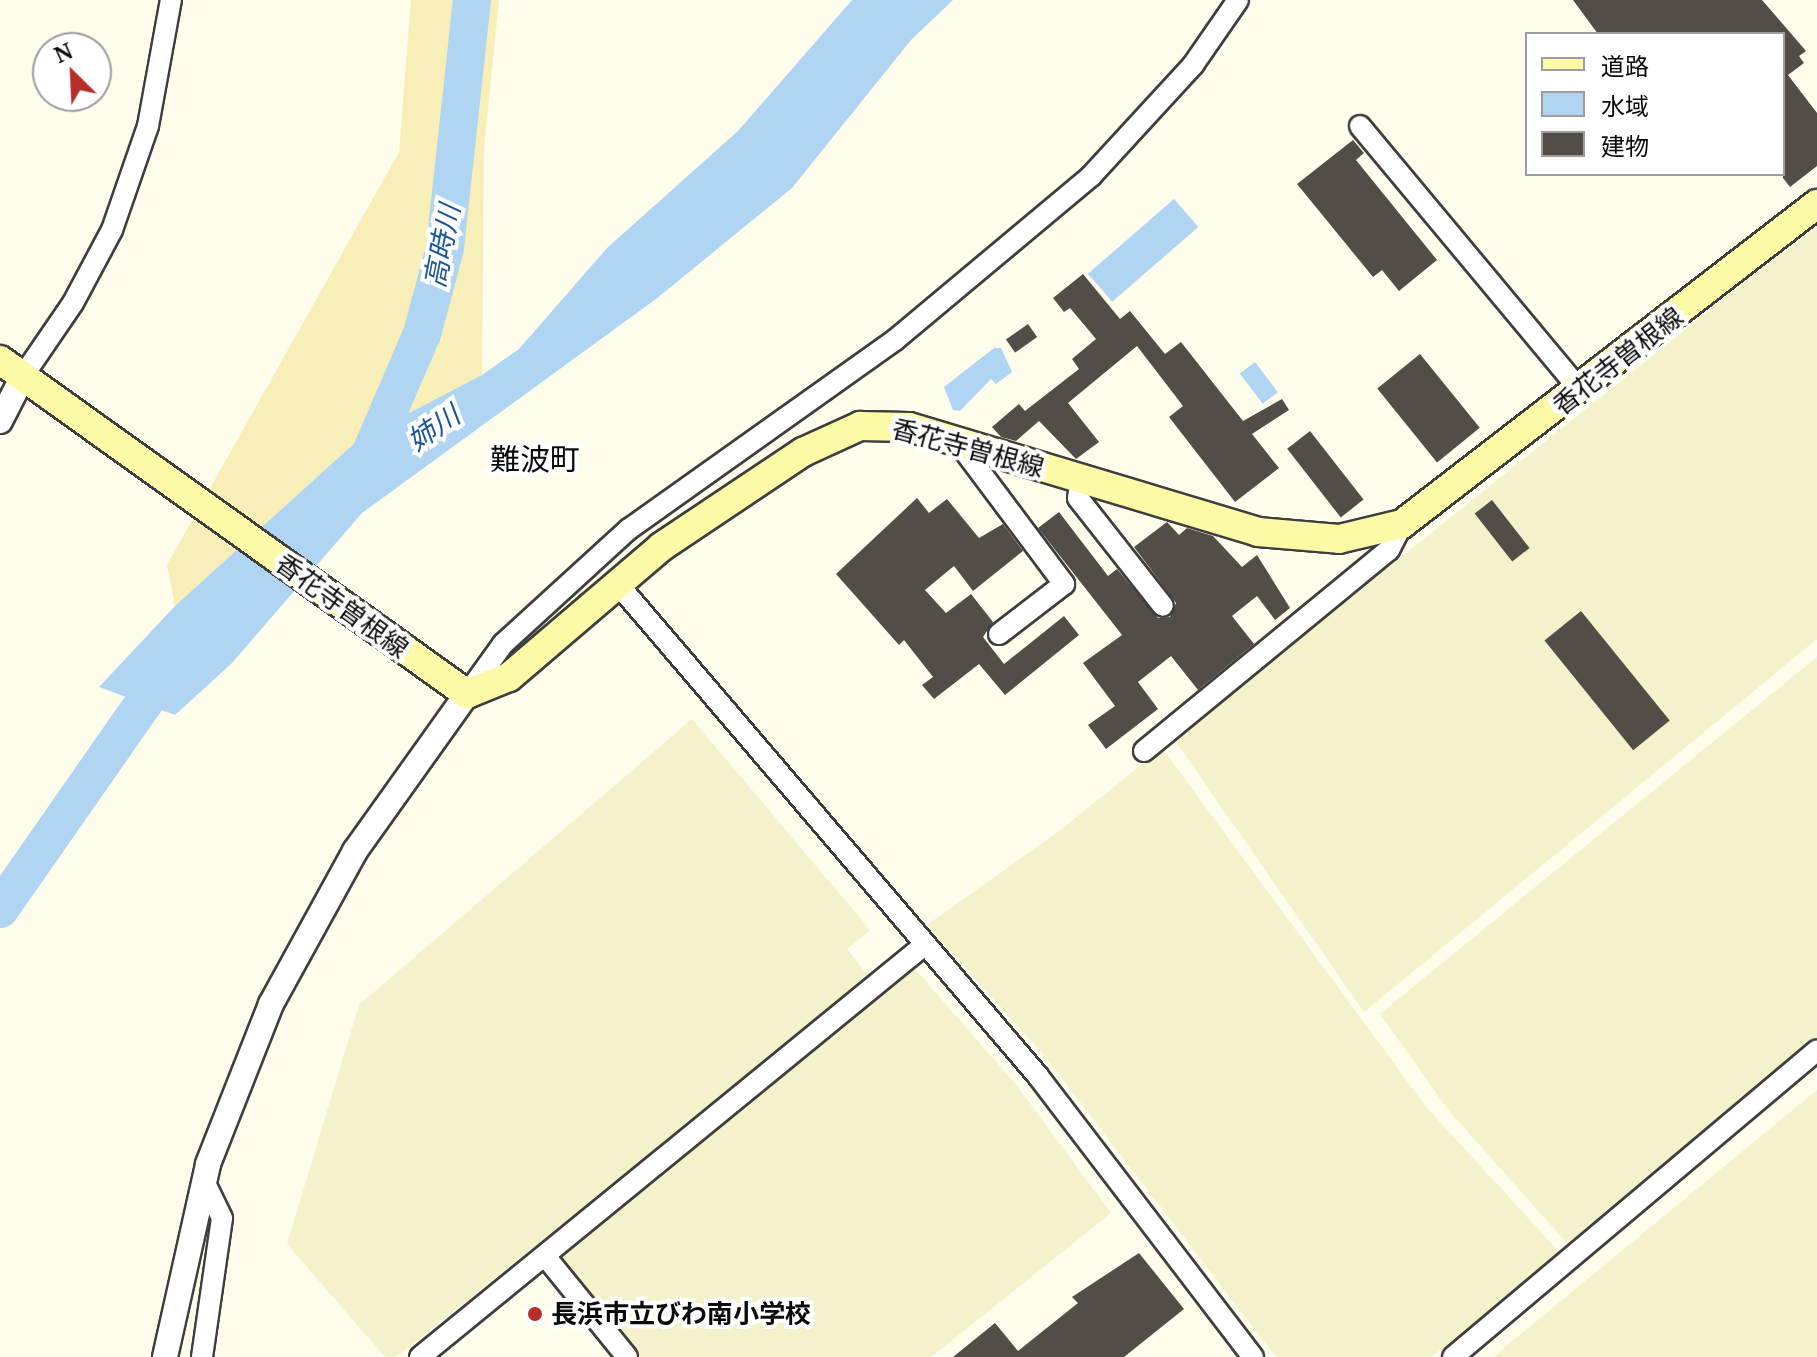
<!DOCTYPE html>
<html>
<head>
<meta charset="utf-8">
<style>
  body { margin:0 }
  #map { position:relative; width:1817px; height:1357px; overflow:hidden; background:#fefcea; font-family:"Noto Serif","Noto Sans JP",serif }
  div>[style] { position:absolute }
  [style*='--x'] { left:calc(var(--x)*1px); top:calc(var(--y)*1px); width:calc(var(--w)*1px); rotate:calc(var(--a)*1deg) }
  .farmland>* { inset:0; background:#f3f2cb }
  .sand>* { inset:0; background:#f8efb8 }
  .water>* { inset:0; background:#b0d5f3; transform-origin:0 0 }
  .river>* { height:38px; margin:-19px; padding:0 19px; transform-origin:19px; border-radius:19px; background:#b0d5f3 }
  .building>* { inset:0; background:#534d48; transform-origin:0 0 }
  .roads { filter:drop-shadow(2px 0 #3e3e3e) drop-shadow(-2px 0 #3e3e3e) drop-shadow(0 2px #3e3e3e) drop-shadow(0 -2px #3e3e3e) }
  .minor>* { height:20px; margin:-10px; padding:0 10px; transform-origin:10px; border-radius:10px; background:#fff }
  .tertiary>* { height:24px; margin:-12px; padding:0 12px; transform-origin:12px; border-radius:12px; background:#fff }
  .secondary>* { height:28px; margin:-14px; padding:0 14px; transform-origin:14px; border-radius:14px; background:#fcfaa7 }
  .dots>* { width:22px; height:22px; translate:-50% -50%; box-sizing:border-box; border:4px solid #fff; border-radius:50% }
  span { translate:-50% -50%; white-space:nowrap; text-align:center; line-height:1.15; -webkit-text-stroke:8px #fff; paint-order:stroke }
  .street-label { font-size:26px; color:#0b0b0b }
  .poi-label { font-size:26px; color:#0b0b0b; font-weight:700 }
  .left { translate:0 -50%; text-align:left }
  .water-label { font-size:28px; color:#1a5697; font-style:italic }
  .quarter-label { font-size:30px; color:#0b0b0b }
  .legend { position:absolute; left:1525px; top:32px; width:260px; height:144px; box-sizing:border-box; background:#fff; border:2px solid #9d9d9d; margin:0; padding:10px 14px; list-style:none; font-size:24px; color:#0b0b0b }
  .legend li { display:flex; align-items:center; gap:16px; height:40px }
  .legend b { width:40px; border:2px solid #9d9d9d }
  .north { position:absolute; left:32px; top:32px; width:80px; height:80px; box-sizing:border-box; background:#fff; border:2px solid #9d9d9d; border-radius:50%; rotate:336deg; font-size:22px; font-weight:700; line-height:32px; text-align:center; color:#0b0b0b }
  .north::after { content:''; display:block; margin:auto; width:28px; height:36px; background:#b52e29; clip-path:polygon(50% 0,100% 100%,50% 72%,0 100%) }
</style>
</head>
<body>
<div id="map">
  <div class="farmland">
    <i style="clip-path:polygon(1817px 224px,1817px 639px,1364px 1012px,1174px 739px)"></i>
    <i style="clip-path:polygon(1817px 657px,1817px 1042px,1569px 1245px,1449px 1111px,1380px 1014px)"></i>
    <i style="clip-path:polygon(692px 719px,870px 930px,847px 949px,870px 978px,396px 1357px,385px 1357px,287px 1244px,359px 1005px)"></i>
    <i style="clip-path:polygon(1162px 748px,1426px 1107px,1563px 1256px,1431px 1357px,1276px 1357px,1044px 1055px,927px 925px,1058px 832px)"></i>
    <i style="clip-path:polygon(914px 968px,1017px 1086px,1111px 1213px,931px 1357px,638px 1357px,556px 1256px)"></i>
    <i style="clip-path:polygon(1817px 1090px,1817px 1357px,1493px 1357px)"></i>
  </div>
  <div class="sand">
    <i style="clip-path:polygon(411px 0,499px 0,484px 147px,482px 375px,359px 439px,175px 606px,167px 565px,399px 152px)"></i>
  </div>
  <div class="water">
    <i style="clip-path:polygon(852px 0,953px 0,911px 40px,792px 188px,656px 299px,362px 513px,231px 664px,175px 715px,99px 687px,175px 606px,359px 439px,482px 375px,519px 349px,607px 248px,738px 131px)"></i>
    <i style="left:1174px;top:199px;width:37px;height:114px;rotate:49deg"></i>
    <i style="clip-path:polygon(994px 348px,1001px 348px,1012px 372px,996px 384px,991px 379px,960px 411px,953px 410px,944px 387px)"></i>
    <i style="left:1255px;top:362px;width:38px;height:19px;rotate:53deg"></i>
  </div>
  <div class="river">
    <i style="--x:362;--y:473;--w:151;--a:-66.7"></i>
    <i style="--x:422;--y:334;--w:89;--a:-75"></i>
    <i style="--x:445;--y:248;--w:249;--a:-83.8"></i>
    <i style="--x:0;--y:909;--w:301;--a:-55.1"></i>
  </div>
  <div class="building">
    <i style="clip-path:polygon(1573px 0,1762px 0,1806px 51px,1799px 56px,1804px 63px,1788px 75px,1817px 113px,1817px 166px,1790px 187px,1783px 178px,1783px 34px,1598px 34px)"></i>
    <i style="clip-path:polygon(1353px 140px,1364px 153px,1356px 160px,1437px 260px,1399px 291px,1382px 270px,1373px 277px,1297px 184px)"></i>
    <i style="clip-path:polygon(1083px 274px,1120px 319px,1130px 311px,1165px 354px,1181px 342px,1243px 421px,1282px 399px,1289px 410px,1252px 434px,1279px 468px,1235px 502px,1169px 417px,1183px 406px,1137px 346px,1068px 403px,1099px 442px,1076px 459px,1039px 421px,1016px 441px,1001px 437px,992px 427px,1019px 404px,1025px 411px,1079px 369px,1072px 359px,1096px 339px,1070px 308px,1064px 312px,1053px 298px)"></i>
    <i style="left:1028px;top:324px;width:16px;height:27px;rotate:55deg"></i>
    <i style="left:1420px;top:354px;width:95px;height:55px;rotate:51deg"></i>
    <i style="left:1310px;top:431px;width:87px;height:29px;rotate:52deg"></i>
    <i style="clip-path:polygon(917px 498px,929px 513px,947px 499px,979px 538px,1003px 524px,1023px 551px,973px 591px,954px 566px,925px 590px,946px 613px,971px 594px,993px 622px,983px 637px,1004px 664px,1064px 616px,1079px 635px,1005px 695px,979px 664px,934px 699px,922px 685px,933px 677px,904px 640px,899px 645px,836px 574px)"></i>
    <i style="left:1492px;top:500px;width:61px;height:22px;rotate:52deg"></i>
    <i style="clip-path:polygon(1059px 512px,1108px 576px,1117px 569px,1158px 618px,1170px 617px,1176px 603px,1134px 547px,1167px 522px,1179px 535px,1187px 528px,1213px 536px,1242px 567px,1257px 555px,1290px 608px,1275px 620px,1257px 596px,1232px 616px,1254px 644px,1198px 690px,1171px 656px,1138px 682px,1158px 709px,1106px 749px,1088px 725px,1115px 706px,1083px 663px,1122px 635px,1038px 528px)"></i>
    <i style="left:1581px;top:611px;width:141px;height:47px;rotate:51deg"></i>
    <i style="clip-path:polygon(1139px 1253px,1184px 1309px,1124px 1357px,953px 1357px,995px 1323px,1018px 1351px,1078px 1303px,1072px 1297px)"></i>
  </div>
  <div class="roads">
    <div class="minor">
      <i style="--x:1360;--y:126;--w:344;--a:50.2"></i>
      <i style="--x:23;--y:376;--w:88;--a:-55.6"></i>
      <i style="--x:73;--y:303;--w:83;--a:-61.9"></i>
      <i style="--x:112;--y:230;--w:110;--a:-70.9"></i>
      <i style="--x:148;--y:126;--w:128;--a:-79.7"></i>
      <i style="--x:957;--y:441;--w:179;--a:53.2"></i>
      <i style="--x:1064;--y:584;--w:82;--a:142.4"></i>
      <i style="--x:1081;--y:479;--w:19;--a:99"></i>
      <i style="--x:1078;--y:498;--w:137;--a:51.8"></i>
      <i style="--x:616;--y:582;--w:650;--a:49.49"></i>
      <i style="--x:1038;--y:1076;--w:354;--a:52.6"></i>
      <i style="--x:467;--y:694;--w:62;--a:-54.2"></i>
      <i style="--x:503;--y:644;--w:171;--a:-42.4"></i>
      <i style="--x:629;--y:529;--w:326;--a:-35.4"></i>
      <i style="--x:895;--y:340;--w:256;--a:-39.9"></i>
      <i style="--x:1091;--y:176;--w:151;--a:-47.4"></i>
      <i style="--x:1193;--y:65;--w:79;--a:-55.3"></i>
      <i style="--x:1144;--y:751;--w:317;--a:-39.4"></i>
      <i style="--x:1389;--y:550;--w:29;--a:-63"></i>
      <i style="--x:545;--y:1256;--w:130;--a:50.9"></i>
      <i style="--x:202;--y:1357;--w:140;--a:-81.8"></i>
      <i style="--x:222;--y:1218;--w:41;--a:-115.9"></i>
      <i style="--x:420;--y:1357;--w:648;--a:-39.24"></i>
      <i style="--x:1453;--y:1357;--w:476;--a:-40.1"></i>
    </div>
    <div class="tertiary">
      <i style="--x:0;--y:421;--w:51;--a:-62.9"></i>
      <i style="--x:165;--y:1357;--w:198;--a:-77.4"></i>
      <i style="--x:208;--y:1164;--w:172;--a:-68.5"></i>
      <i style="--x:271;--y:1004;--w:175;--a:-61.2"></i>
      <i style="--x:355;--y:851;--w:193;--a:-54.5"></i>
    </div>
    <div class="secondary">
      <i style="--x:0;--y:360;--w:574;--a:35.57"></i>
      <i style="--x:467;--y:694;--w:45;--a:-22"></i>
      <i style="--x:509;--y:677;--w:200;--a:-40.5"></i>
      <i style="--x:661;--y:547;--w:171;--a:-33.8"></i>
      <i style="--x:803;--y:452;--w:63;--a:-24.5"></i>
      <i style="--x:860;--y:426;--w:49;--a:1.2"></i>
      <i style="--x:909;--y:427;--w:364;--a:16.7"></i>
      <i style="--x:1258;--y:532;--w:81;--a:4.9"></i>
      <i style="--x:1339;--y:539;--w:65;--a:-13.4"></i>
      <i style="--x:1402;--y:524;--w:524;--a:-37.64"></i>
    </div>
  </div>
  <div class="dots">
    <i style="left:535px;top:1314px;background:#b52e29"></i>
  </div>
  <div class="street-label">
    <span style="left:1618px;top:361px;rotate:-38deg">香花寺曽根線</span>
    <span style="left:968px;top:448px;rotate:15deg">香花寺曽根線</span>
    <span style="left:342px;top:606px;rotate:36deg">香花寺曽根線</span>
  </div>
  <div class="poi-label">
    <span class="left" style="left:551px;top:1314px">長浜市立びわ南小学校</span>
  </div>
  <div class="water-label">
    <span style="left:441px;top:246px;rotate:-79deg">高時川</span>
    <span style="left:433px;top:427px;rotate:-35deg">姉川</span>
  </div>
  <div class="quarter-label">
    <span style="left:535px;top:459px">難波町</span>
  </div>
  <ul class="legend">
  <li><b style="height:10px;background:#fcfaa7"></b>道路</li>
  <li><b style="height:22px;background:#b0d5f3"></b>水域</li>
  <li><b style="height:22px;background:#534d48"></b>建物</li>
  </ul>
  <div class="north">N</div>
</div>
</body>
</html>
